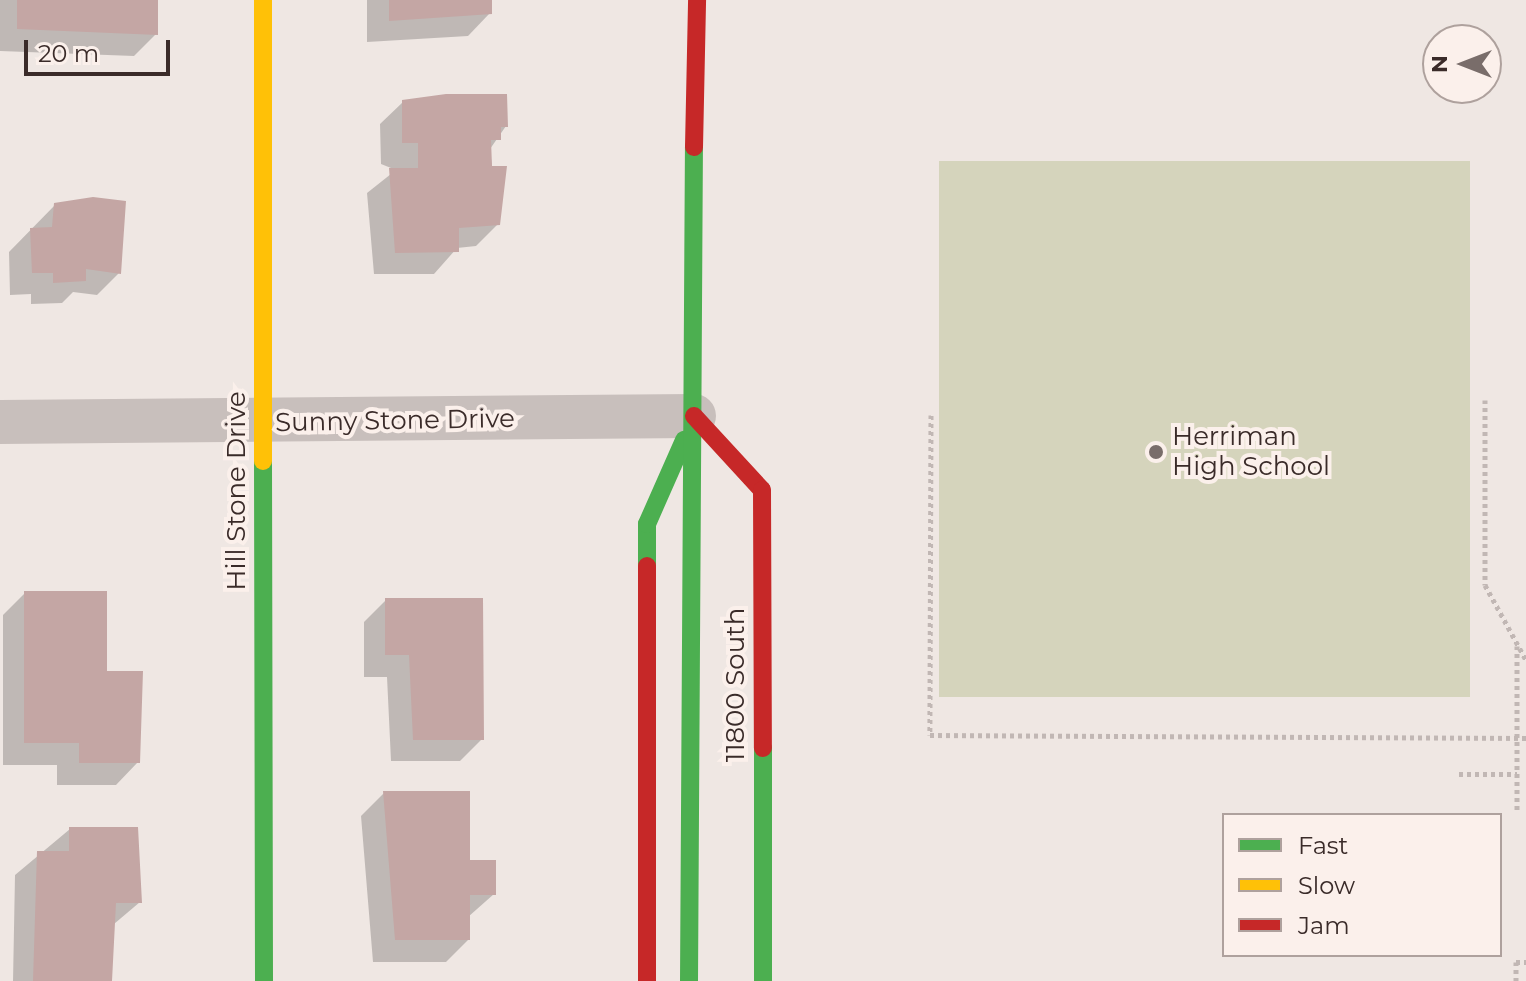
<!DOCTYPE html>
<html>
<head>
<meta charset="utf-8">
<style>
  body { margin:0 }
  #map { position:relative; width:1526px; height:981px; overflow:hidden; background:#efe7e3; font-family:Montserrat,sans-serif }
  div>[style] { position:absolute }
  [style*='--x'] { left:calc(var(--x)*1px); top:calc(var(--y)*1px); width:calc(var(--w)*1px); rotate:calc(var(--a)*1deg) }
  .green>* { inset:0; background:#d5d4bc; transform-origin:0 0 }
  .shadow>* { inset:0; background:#0003 }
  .building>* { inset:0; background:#c4a6a4 }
  .path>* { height:5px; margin-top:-2.5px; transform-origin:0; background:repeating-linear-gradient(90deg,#c1b7b4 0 4px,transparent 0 8px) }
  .street>* { height:44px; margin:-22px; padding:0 22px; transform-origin:22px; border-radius:22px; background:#c8bfbc }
  .fast>* { height:18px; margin:-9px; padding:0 9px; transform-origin:9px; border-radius:9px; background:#4caf50 }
  .slow>* { height:18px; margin:-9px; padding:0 9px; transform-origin:9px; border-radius:9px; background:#ffc107 }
  .jam>* { height:18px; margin:-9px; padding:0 9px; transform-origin:9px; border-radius:9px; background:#c62828 }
  .dots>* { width:22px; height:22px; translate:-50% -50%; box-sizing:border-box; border:4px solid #fbf0eb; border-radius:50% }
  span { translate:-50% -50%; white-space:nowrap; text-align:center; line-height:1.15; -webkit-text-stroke:8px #fbf0eb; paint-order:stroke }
  .street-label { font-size:26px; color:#3a2b29 }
  .poi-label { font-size:26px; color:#3a2b29 }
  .left { translate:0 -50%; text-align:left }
  .legend { position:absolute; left:1222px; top:813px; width:280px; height:144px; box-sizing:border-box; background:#fbf0eb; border:2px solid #aea19d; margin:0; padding:10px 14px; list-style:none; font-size:24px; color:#3a2b29 }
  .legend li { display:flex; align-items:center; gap:16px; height:40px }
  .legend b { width:40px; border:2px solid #aea19d }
  .north { position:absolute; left:1422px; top:24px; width:80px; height:80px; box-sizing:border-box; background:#fbf0eb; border:2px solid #aea19d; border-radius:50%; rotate:270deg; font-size:22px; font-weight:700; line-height:32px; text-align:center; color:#3a2b29 }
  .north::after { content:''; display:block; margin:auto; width:28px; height:36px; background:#796d6a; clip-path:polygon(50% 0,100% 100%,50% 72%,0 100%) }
  .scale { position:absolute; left:24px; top:40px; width:146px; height:36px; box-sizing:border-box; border:4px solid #3a2b29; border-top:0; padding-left:10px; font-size:24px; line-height:28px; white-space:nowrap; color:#3a2b29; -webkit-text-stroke:6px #fbf0eb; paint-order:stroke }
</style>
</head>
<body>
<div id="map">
  <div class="green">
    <i style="left:939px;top:161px;width:531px;height:536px"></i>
  </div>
  <div class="shadow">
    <i style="clip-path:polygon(0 0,156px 0,156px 34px,134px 56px,0 51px)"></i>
    <i style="clip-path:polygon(367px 0,490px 0,490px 13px,468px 36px,367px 42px)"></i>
    <i style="clip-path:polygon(403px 102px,506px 126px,490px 149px,498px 224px,476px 246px,457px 248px,434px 274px,374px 274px,367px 193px,396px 170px,381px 164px,380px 124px)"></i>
    <i style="clip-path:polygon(55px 205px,119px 273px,97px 295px,73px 292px,62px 303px,31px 304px,31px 294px,10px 295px,9px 252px)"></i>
    <i style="clip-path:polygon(25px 593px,105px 673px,138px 762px,116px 785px,57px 785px,57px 765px,3px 765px,3px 615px)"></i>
    <i style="clip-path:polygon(386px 600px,482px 739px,460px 761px,391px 761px,387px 677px,364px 677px,364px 622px)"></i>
    <i style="clip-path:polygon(384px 793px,468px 862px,494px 894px,468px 917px,468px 940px,446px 962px,373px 962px,361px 816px)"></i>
    <i style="clip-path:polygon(70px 829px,140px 902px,114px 924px,111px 981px,13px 981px,15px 875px)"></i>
  </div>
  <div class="building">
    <i style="clip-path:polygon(17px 0,158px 0,158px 35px,17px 29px)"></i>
    <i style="clip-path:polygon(389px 0,492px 0,492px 14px,389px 21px)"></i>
    <i style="clip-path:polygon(446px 94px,507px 94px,508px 127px,501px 127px,501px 140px,491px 140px,492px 166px,507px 166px,500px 225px,459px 228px,459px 252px,395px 253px,389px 168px,418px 168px,418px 143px,402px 143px,402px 100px)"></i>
    <i style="clip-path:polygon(93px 197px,126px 201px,121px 274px,86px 269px,86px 281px,53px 283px,53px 273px,32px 273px,30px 228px,52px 227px,54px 203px)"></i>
    <i style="clip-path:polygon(24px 591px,107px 591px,107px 671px,143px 671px,140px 763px,79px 763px,79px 743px,24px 743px)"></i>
    <i style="clip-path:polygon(385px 598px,483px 598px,484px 740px,413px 740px,409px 655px,385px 655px)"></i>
    <i style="clip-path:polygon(383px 791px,470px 791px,470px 860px,496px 860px,496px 895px,470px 895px,470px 940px,395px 940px)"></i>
    <i style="clip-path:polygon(69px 827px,138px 827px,142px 903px,116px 903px,112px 981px,33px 981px,37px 851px,69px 851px)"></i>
  </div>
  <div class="path">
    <i style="--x:1485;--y:400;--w:185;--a:90"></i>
    <i style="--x:1485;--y:585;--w:85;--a:61.3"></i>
    <i style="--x:931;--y:415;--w:320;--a:90.2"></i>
    <i style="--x:930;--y:735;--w:596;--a:0.29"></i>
    <i style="--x:1517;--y:646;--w:165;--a:90"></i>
    <i style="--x:1459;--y:774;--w:58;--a:0"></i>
    <i style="--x:1516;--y:981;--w:19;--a:-90"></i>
    <i style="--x:1516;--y:962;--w:10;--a:0"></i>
  </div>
  <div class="street">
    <i style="--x:0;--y:422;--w:694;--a:-0.5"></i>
  </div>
  <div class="fast">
    <i style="--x:263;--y:461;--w:520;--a:89.89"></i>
    <i style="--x:647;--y:566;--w:42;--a:-90"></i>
    <i style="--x:647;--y:524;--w:92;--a:-66.2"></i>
    <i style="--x:763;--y:748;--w:233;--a:90"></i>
    <i style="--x:689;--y:981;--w:834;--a:-89.66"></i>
  </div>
  <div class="slow">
    <i style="--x:263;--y:0;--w:461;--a:90"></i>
  </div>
  <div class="jam">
    <i style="--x:694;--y:147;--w:147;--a:-88.8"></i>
    <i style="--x:694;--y:416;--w:100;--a:47.4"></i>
    <i style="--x:762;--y:490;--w:258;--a:89.8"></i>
    <i style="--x:647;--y:566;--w:415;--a:90"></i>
  </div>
  <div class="dots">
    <i style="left:1156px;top:452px;background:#796d6a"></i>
  </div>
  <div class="street-label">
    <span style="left:395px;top:421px;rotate:-1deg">Sunny Stone Drive</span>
    <span style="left:237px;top:491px;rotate:-90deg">Hill Stone Drive</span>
    <span style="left:736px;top:685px;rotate:-90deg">11800 South</span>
  </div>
  <div class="poi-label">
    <span class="left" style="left:1172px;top:452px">Herriman<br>High School</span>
  </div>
  <ul class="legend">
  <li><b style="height:10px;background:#4caf50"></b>Fast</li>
  <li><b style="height:10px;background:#ffc107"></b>Slow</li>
  <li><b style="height:10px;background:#c62828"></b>Jam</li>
  </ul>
  <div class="north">N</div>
  <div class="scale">20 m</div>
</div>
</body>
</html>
